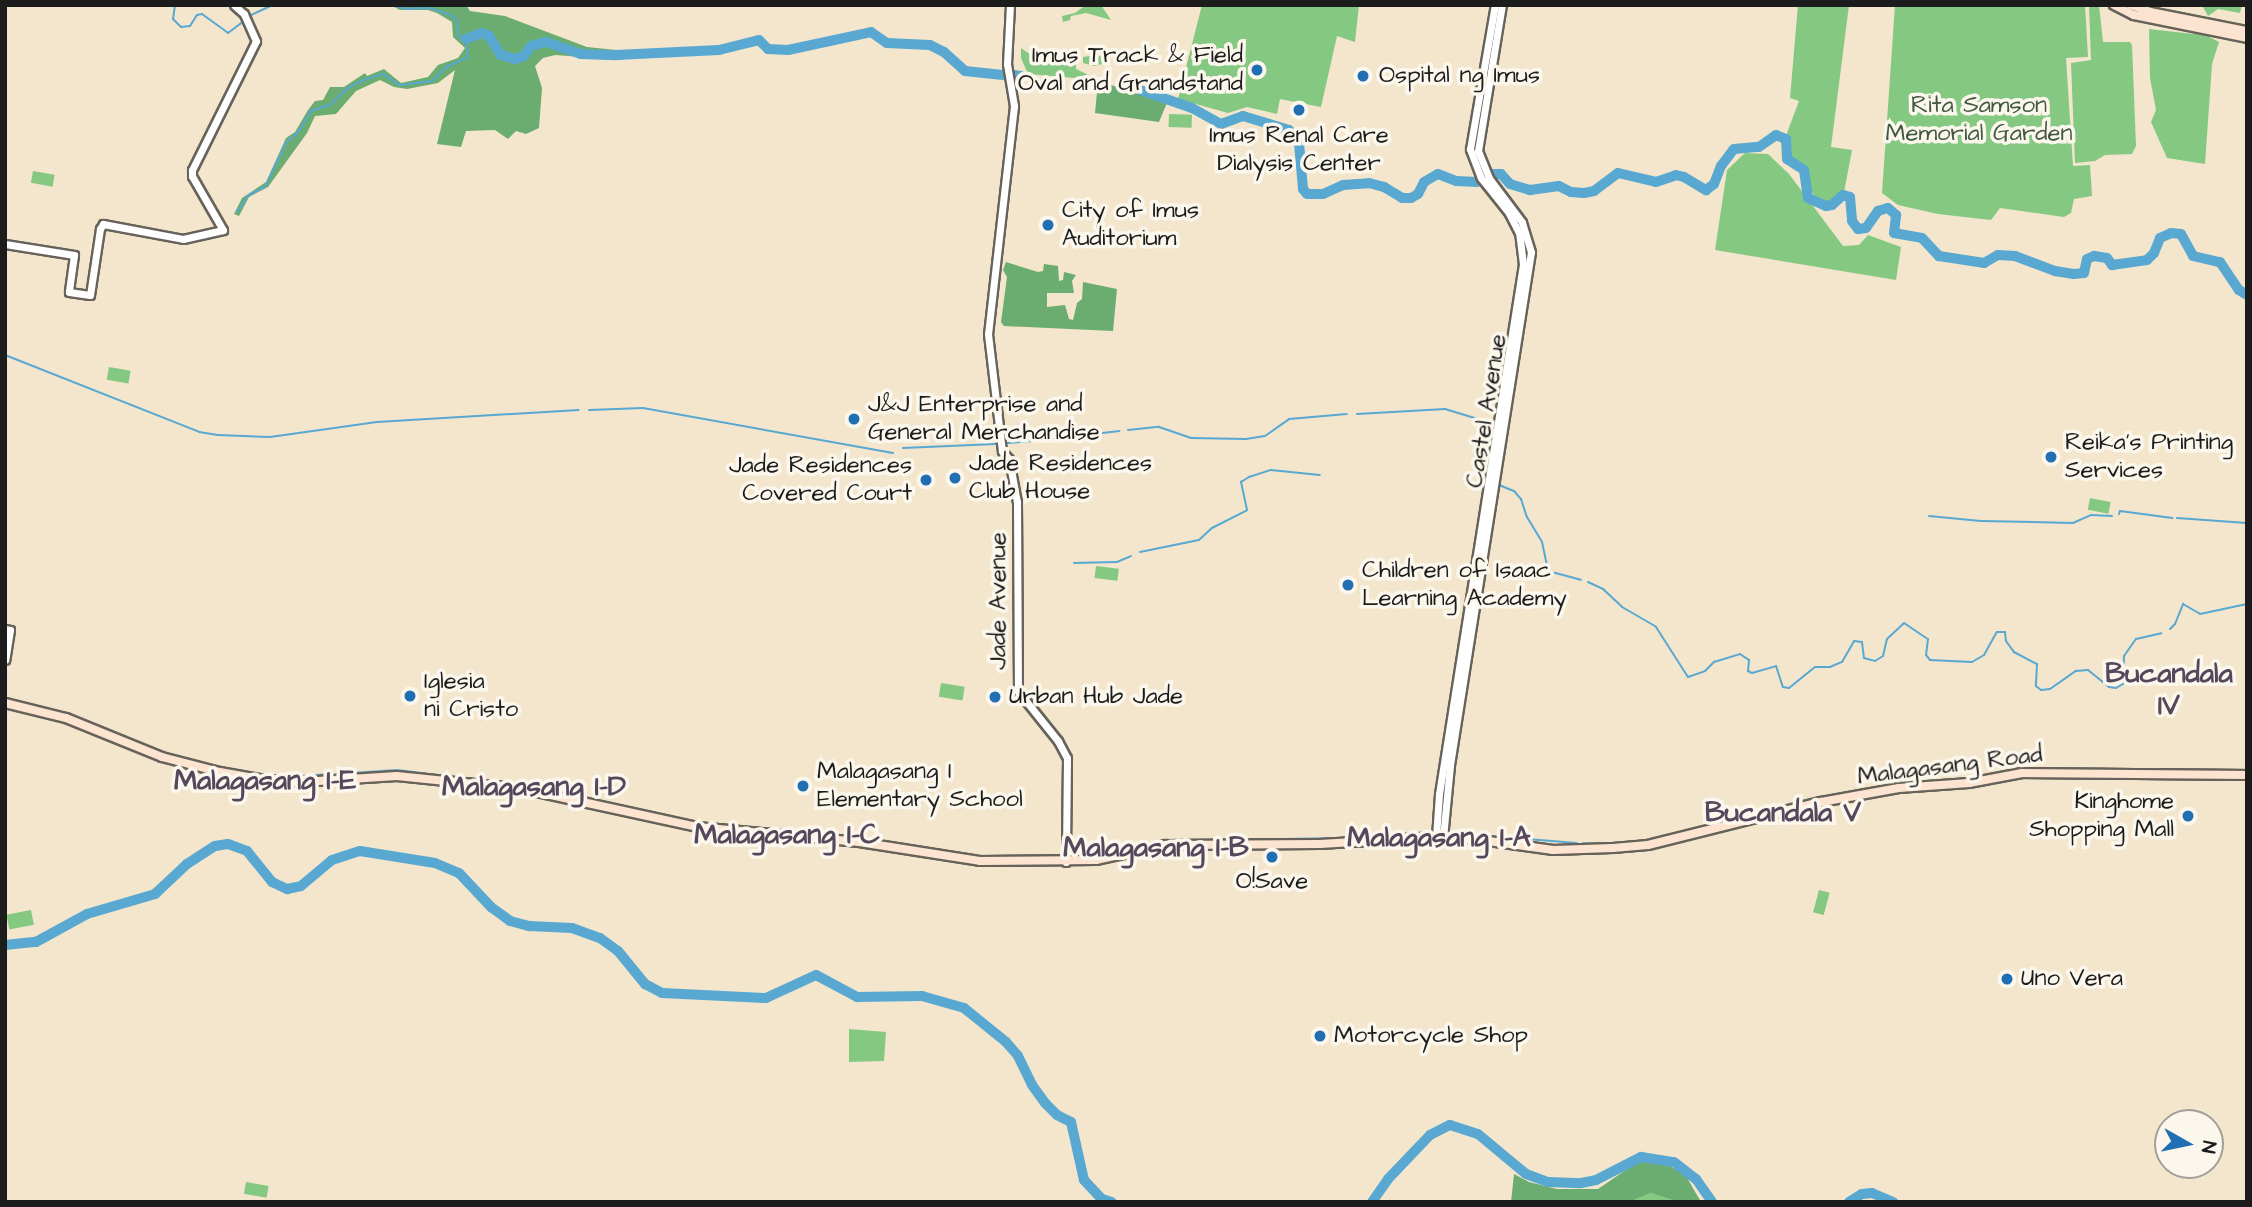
<!DOCTYPE html>
<html>
<head>
<meta charset="utf-8">
<style>
  body { margin:0 }
  #map { position:relative; width:2252px; height:1207px; overflow:hidden; background:#f3e6cc; font-family:"Architects Daughter",sans-serif }
  div>[style] { position:absolute }
  [style*='--x'] { left:calc(var(--x)*1px); top:calc(var(--y)*1px); width:calc(var(--w)*1px); rotate:calc(var(--a)*1deg) }
  .green>* { inset:0; background:#84c882; transform-origin:0 0 }
  .forest>* { inset:0; background:#6bac70 }
  .stream>* { height:2px; margin:-1px; padding:0 1px; transform-origin:1px; border-radius:1px; background:#58a8d2 }
  .river>* { height:10px; margin:-5px; padding:0 5px; transform-origin:5px; border-radius:5px; background:#58a8d2 }
  .roads { filter:drop-shadow(2px 0 #67635a) drop-shadow(-2px 0 #67635a) drop-shadow(0 2px #67635a) drop-shadow(0 -2px #67635a) }
  .tertiary>* { height:7px; margin:-3.5px; padding:0 3.5px; transform-origin:3.5px; border-radius:3.5px; background:#fff }
  .secondary>* { height:8px; margin:-4px; padding:0 4px; transform-origin:4px; border-radius:4px; background:#fde4d0 }
  .dots>* { width:19px; height:19px; translate:-50% -50%; box-sizing:border-box; border:4px solid #fbf7ec; border-radius:50% }
  span { translate:-50% -50%; white-space:nowrap; text-align:center; line-height:1.15; -webkit-text-stroke:7px #fbf7ec; paint-order:stroke }
  .poi-label { font-size:24px; color:#1c1c1c }
  .right { translate:-100% -50%; text-align:right }
  .left { translate:0 -50%; text-align:left }
  .park-label { font-size:24px; color:#405840 }
  .street-label { font-size:24px; color:#1c1c1c }
  .quarter-label { font-size:28px; color:#55475c; font-weight:700 }
  .frame { position:absolute; inset:0; border:7px solid #1c1c1c; pointer-events:none }
  .north { position:absolute; left:2154px; top:1109px; width:70px; height:70px; box-sizing:border-box; background:#fbf7ec; border:2px solid #a29f99; border-radius:50%; rotate:99deg; font-size:19px; font-weight:700; line-height:28px; text-align:center; color:#1c1c1c }
  .north::after { content:''; display:block; margin:auto; width:24px; height:32px; background:#1f6fb2; clip-path:polygon(50% 0,100% 100%,50% 72%,0 100%) }
</style>
</head>
<body>
<div id="map">
  <div class="green">
    <i style="clip-path:polygon(1086px 5px,1101px 5px,1111px 20px,1086px 13px,1071px 16px,1070px 20px,1063px 22px,1062px 16px,1075px 13px)"></i>
    <i style="clip-path:polygon(1202px 5px,1359px 5px,1355px 42px,1337px 36px,1321px 107px,1280px 99px,1277px 114px,1247px 107px,1228px 113px,1178px 99px)"></i>
    <i style="clip-path:polygon(1798px 5px,1849px 5px,1831px 147px,1852px 150px,1844px 192px,1833px 202px,1826px 204px,1816px 199px,1808px 185px,1808px 170px,1800px 164px,1790px 161px,1791px 139px,1787px 133px,1799px 101px,1790px 98px)"></i>
    <i style="clip-path:polygon(1895px 5px,2085px 5px,2088px 57px,2066px 58px,2073px 166px,2090px 165px,2092px 196px,2074px 199px,2071px 213px,2064px 217px,2000px 208px,1991px 220px,1938px 214px,1898px 205px,1882px 193px)"></i>
    <i style="clip-path:polygon(2089px 5px,2099px 5px,2103px 42px,2130px 42px,2132px 45px,2136px 146px,2132px 154px,2105px 155px,2095px 161px,2075px 163px,2071px 63px,2091px 60px)"></i>
    <i style="clip-path:polygon(2202px 5px,2242px 5px,2240px 13px,2218px 9px,2208px 16px)"></i>
    <i style="clip-path:polygon(2149px 29px,2193px 34px,2198px 31px,2219px 42px,2212px 64px,2205px 164px,2167px 158px,2151px 122px,2156px 110px,2150px 78px)"></i>
    <i style="clip-path:polygon(1021px 48px,1034px 57px,1049px 60px,1064px 59px,1076px 52px,1076px 69px,1091px 76px,1074px 78px,1028px 74px,1021px 58px)"></i>
    <i style="clip-path:polygon(1097px 55px,1108px 59px,1107px 63px,1094px 66px,1083px 63px,1083px 57px)"></i>
    <i style="left:1169px;top:114px;width:23px;height:13px;rotate:2deg"></i>
    <i style="clip-path:polygon(1745px 153px,1768px 154px,1789px 174px,1843px 246px,1859px 245px,1868px 235px,1901px 247px,1896px 280px,1715px 250px,1727px 170px)"></i>
    <i style="left:33px;top:171px;width:22px;height:12px;rotate:10deg"></i>
    <i style="left:109px;top:367px;width:22px;height:13px;rotate:10deg"></i>
    <i style="left:2090px;top:498px;width:21px;height:12px;rotate:11deg"></i>
    <i style="left:1096px;top:566px;width:23px;height:12px;rotate:7deg"></i>
    <i style="left:941px;top:683px;width:24px;height:14px;rotate:9deg"></i>
    <i style="left:1819px;top:890px;width:11px;height:23px;rotate:15deg"></i>
    <i style="left:31px;top:910px;width:15px;height:25px;rotate:79deg"></i>
    <i style="clip-path:polygon(849px 1029px,886px 1032px,884px 1061px,849px 1062px)"></i>
    <i style="left:246px;top:1182px;width:23px;height:12px;rotate:10deg"></i>
    <i style="clip-path:polygon(1651px 1193px,1678px 1202px,1629px 1202px)"></i>
  </div>
  <div class="forest">
    <i style="clip-path:polygon(390px 5px,466px 5px,470px 11px,505px 16px,587px 47px,626px 51px,625px 57px,622px 60px,555px 55px,543px 58px,535px 66px,542px 88px,539px 128px,526px 134px,516px 131px,508px 139px,495px 130px,466px 131px,461px 147px,437px 144px,455px 70px,438px 83px,407px 89px,394px 87px,380px 80px,356px 91px,336px 114px,315px 116px,307px 133px,268px 187px,249px 197px,239px 216px,234px 214px,242px 198px,266px 182px,286px 138px,295px 132px,308px 110px,315px 101px,323px 100px,330px 87px,344px 87px,365px 73px,367px 76px,384px 69px,401px 83px,428px 77px,438px 65px,458px 58px,465px 48px,453px 37px,452px 22px,437px 13px,428px 10px,400px 10px)"></i>
    <i style="clip-path:polygon(1098px 82px,1143px 93px,1146px 89px,1169px 98px,1159px 122px,1095px 113px)"></i>
    <i style="clip-path:polygon(1006px 262px,1038px 272px,1043px 271px,1044px 264px,1058px 266px,1059px 281px,1063px 280px,1064px 272px,1076px 275px,1072px 281px,1074px 293px,1047px 293px,1047px 307px,1065px 305px,1069px 319px,1073px 320px,1077px 303px,1082px 299px,1083px 282px,1117px 289px,1113px 331px,1004px 326px,1001px 322px,1007px 277px,1003px 270px)"></i>
    <i style="clip-path:polygon(1639px 1161px,1670px 1166px,1686px 1176px,1701px 1202px,1678px 1202px,1651px 1193px,1629px 1202px,1511px 1202px,1514px 1174px,1529px 1182px,1557px 1189px,1598px 1189px)"></i>
  </div>
  <div class="stream">
    <i style="--x:175;--y:5;--w:14;--a:98"></i>
    <i style="--x:173;--y:19;--w:11;--a:45"></i>
    <i style="--x:181;--y:27;--w:9;--a:-6"></i>
    <i style="--x:190;--y:26;--w:13;--a:-58"></i>
    <i style="--x:197;--y:15;--w:5;--a:-11"></i>
    <i style="--x:202;--y:14;--w:32;--a:36"></i>
    <i style="--x:228;--y:33;--w:21;--a:-37"></i>
    <i style="--x:249;--y:16;--w:26;--a:-25"></i>
    <i style="--x:237;--y:212;--w:21;--a:-55"></i>
    <i style="--x:249;--y:195;--w:18;--a:-27"></i>
    <i style="--x:265;--y:187;--w:49;--a:-64.5"></i>
    <i style="--x:286;--y:143;--w:18;--a:-43"></i>
    <i style="--x:299;--y:131;--w:23;--a:-59"></i>
    <i style="--x:311;--y:111;--w:20;--a:-18"></i>
    <i style="--x:330;--y:105;--w:23;--a:-45"></i>
    <i style="--x:346;--y:89;--w:17;--a:-28"></i>
    <i style="--x:361;--y:81;--w:23;--a:-18"></i>
    <i style="--x:383;--y:74;--w:20;--a:33"></i>
    <i style="--x:400;--y:85;--w:32;--a:-7"></i>
    <i style="--x:432;--y:81;--w:20;--a:-45"></i>
    <i style="--x:446;--y:67;--w:24;--a:-24"></i>
    <i style="--x:468;--y:57;--w:18;--a:-96"></i>
    <i style="--x:466;--y:39;--w:7;--a:-164"></i>
    <i style="--x:459;--y:37;--w:18;--a:-99"></i>
    <i style="--x:456;--y:19;--w:7;--a:-146"></i>
    <i style="--x:450;--y:15;--w:21;--a:-161"></i>
    <i style="--x:430;--y:8;--w:24;--a:178"></i>
    <i style="--x:406;--y:9;--w:15;--a:-164"></i>
    <i style="--x:5;--y:355;--w:209;--a:21.6"></i>
    <i style="--x:199;--y:432;--w:19;--a:9"></i>
    <i style="--x:218;--y:435;--w:52;--a:2.2"></i>
    <i style="--x:270;--y:437;--w:108;--a:-8"></i>
    <i style="--x:377;--y:422;--w:202;--a:-3.4"></i>
    <i style="--x:589;--y:410;--w:54;--a:-2.1"></i>
    <i style="--x:643;--y:408;--w:254;--a:10.2"></i>
    <i style="--x:1357;--y:414;--w:88;--a:-3.3"></i>
    <i style="--x:1445;--y:409;--w:37;--a:17"></i>
    <i style="--x:1480;--y:420;--w:14;--a:86"></i>
    <i style="--x:1481;--y:434;--w:19;--a:111"></i>
    <i style="--x:1474;--y:452;--w:21;--a:79"></i>
    <i style="--x:1478;--y:473;--w:7;--a:45"></i>
    <i style="--x:1128;--y:430;--w:31;--a:-6"></i>
    <i style="--x:1159;--y:427;--w:34;--a:19"></i>
    <i style="--x:1191;--y:438;--w:55;--a:1"></i>
    <i style="--x:1246;--y:439;--w:19;--a:-9"></i>
    <i style="--x:1265;--y:436;--w:29;--a:-35"></i>
    <i style="--x:1289;--y:419;--w:58;--a:-4.9"></i>
    <i style="--x:1043;--y:440;--w:77;--a:-6.8"></i>
    <i style="--x:1007;--y:443;--w:27;--a:-4"></i>
    <i style="--x:903;--y:448;--w:93;--a:-2.5"></i>
    <i style="--x:1499;--y:485;--w:16;--a:22"></i>
    <i style="--x:1514;--y:491;--w:11;--a:49"></i>
    <i style="--x:1521;--y:499;--w:19;--a:72"></i>
    <i style="--x:1527;--y:517;--w:29;--a:59"></i>
    <i style="--x:1542;--y:542;--w:30;--a:78"></i>
    <i style="--x:1548;--y:571;--w:34;--a:15"></i>
    <i style="--x:2119;--y:514;--w:3;--a:-72"></i>
    <i style="--x:2120;--y:511;--w:53;--a:7.5"></i>
    <i style="--x:1929;--y:516;--w:52;--a:5.5"></i>
    <i style="--x:1981;--y:521;--w:92;--a:1.2"></i>
    <i style="--x:2073;--y:523;--w:20;--a:-24"></i>
    <i style="--x:2091;--y:515;--w:21;--a:3"></i>
    <i style="--x:2177;--y:518;--w:70;--a:4.1"></i>
    <i style="--x:1140;--y:552;--w:60;--a:-11.5"></i>
    <i style="--x:1199;--y:540;--w:18;--a:-43"></i>
    <i style="--x:1212;--y:528;--w:39;--a:-27"></i>
    <i style="--x:1247;--y:510;--w:29;--a:-102"></i>
    <i style="--x:1241;--y:482;--w:9;--a:-32"></i>
    <i style="--x:1249;--y:477;--w:23;--a:-18"></i>
    <i style="--x:1271;--y:470;--w:49;--a:5.8"></i>
    <i style="--x:1074;--y:563;--w:43;--a:-1.3"></i>
    <i style="--x:1117;--y:562;--w:15;--a:-23"></i>
    <i style="--x:1588;--y:582;--w:17;--a:25"></i>
    <i style="--x:1603;--y:589;--w:26;--a:43"></i>
    <i style="--x:1622;--y:607;--w:39;--a:30"></i>
    <i style="--x:1656;--y:627;--w:59;--a:57.4"></i>
    <i style="--x:1688;--y:677;--w:18;--a:-19"></i>
    <i style="--x:1705;--y:671;--w:13;--a:-45"></i>
    <i style="--x:1714;--y:662;--w:27;--a:-17"></i>
    <i style="--x:1740;--y:654;--w:11;--a:34"></i>
    <i style="--x:1749;--y:660;--w:11;--a:95"></i>
    <i style="--x:1748;--y:671;--w:4;--a:27"></i>
    <i style="--x:1752;--y:673;--w:25;--a:-16"></i>
    <i style="--x:1776;--y:666;--w:22;--a:72"></i>
    <i style="--x:1783;--y:687;--w:6;--a:9"></i>
    <i style="--x:1789;--y:688;--w:33;--a:-39"></i>
    <i style="--x:1815;--y:667;--w:15;--a:0"></i>
    <i style="--x:1830;--y:667;--w:13;--a:-23"></i>
    <i style="--x:1842;--y:662;--w:24;--a:-60"></i>
    <i style="--x:1854;--y:641;--w:8;--a:7"></i>
    <i style="--x:1862;--y:642;--w:16;--a:83"></i>
    <i style="--x:1864;--y:658;--w:11;--a:15"></i>
    <i style="--x:1875;--y:661;--w:9;--a:-32"></i>
    <i style="--x:1883;--y:656;--w:17;--a:-77"></i>
    <i style="--x:1887;--y:639;--w:23;--a:-43"></i>
    <i style="--x:1904;--y:623;--w:29;--a:34"></i>
    <i style="--x:1928;--y:639;--w:16;--a:97"></i>
    <i style="--x:1926;--y:655;--w:6;--a:51"></i>
    <i style="--x:1930;--y:660;--w:42;--a:2.7"></i>
    <i style="--x:1972;--y:662;--w:14;--a:-30"></i>
    <i style="--x:1984;--y:655;--w:26;--a:-61"></i>
    <i style="--x:1997;--y:632;--w:8;--a:0"></i>
    <i style="--x:2005;--y:632;--w:9;--a:84"></i>
    <i style="--x:2006;--y:641;--w:14;--a:54"></i>
    <i style="--x:2014;--y:652;--w:26;--a:28"></i>
    <i style="--x:2037;--y:664;--w:22;--a:93"></i>
    <i style="--x:2036;--y:686;--w:6;--a:39"></i>
    <i style="--x:2041;--y:690;--w:9;--a:-6"></i>
    <i style="--x:2050;--y:689;--w:32;--a:-35"></i>
    <i style="--x:2076;--y:671;--w:12;--a:-5"></i>
    <i style="--x:2088;--y:670;--w:27;--a:39"></i>
    <i style="--x:2109;--y:687;--w:7;--a:8"></i>
    <i style="--x:2116;--y:688;--w:8;--a:-30"></i>
    <i style="--x:2123;--y:684;--w:28;--a:-88"></i>
    <i style="--x:2124;--y:656;--w:21;--a:-55"></i>
    <i style="--x:2136;--y:639;--w:26;--a:-13"></i>
    <i style="--x:2170;--y:629;--w:7;--a:-45"></i>
    <i style="--x:2175;--y:624;--w:22;--a:-68"></i>
    <i style="--x:2183;--y:604;--w:20;--a:30"></i>
    <i style="--x:2200;--y:614;--w:48;--a:-12"></i>
    <i style="--x:5;--y:699;--w:24;--a:15"></i>
    <i style="--x:337;--y:774;--w:60;--a:-3.8"></i>
    <i style="--x:397;--y:770;--w:107;--a:7"></i>
    <i style="--x:286;--y:777;--w:46;--a:-3.7"></i>
    <i style="--x:529;--y:786;--w:131;--a:12.3"></i>
    <i style="--x:725;--y:826;--w:18;--a:3"></i>
    <i style="--x:1463;--y:834;--w:114;--a:4.5"></i>
    <i style="--x:1583;--y:843;--w:10;--a:6"></i>
    <i style="--x:1143;--y:846;--w:13;--a:-23"></i>
    <i style="--x:1155;--y:841;--w:199;--a:-0.9"></i>
    <i style="--x:1071;--y:855;--w:39;--a:-3"></i>
  </div>
  <div class="river">
    <i style="--x:466;--y:39;--w:17;--a:-21"></i>
    <i style="--x:482;--y:33;--w:8;--a:23"></i>
    <i style="--x:489;--y:36;--w:22;--a:58"></i>
    <i style="--x:501;--y:55;--w:15;--a:16"></i>
    <i style="--x:515;--y:59;--w:9;--a:-18"></i>
    <i style="--x:524;--y:56;--w:12;--a:-55"></i>
    <i style="--x:531;--y:46;--w:16;--a:-15"></i>
    <i style="--x:546;--y:42;--w:37;--a:19"></i>
    <i style="--x:581;--y:54;--w:35;--a:2"></i>
    <i style="--x:616;--y:55;--w:103;--a:-2.8"></i>
    <i style="--x:719;--y:50;--w:41;--a:-14"></i>
    <i style="--x:759;--y:40;--w:13;--a:45"></i>
    <i style="--x:768;--y:49;--w:20;--a:3"></i>
    <i style="--x:788;--y:50;--w:85;--a:-12.2"></i>
    <i style="--x:871;--y:32;--w:19;--a:35"></i>
    <i style="--x:887;--y:43;--w:43;--a:2.7"></i>
    <i style="--x:930;--y:45;--w:16;--a:27"></i>
    <i style="--x:944;--y:52;--w:28;--a:42"></i>
    <i style="--x:965;--y:71;--w:38;--a:6"></i>
    <i style="--x:1014;--y:75;--w:7;--a:8"></i>
    <i style="--x:1123;--y:84;--w:73;--a:19.2"></i>
    <i style="--x:1192;--y:108;--w:33;--a:29"></i>
    <i style="--x:1221;--y:124;--w:23;--a:-20"></i>
    <i style="--x:1243;--y:116;--w:48;--a:16.9"></i>
    <i style="--x:1289;--y:130;--w:16;--a:52"></i>
    <i style="--x:1299;--y:143;--w:46;--a:85"></i>
    <i style="--x:1303;--y:189;--w:6;--a:51"></i>
    <i style="--x:1307;--y:194;--w:16;--a:0"></i>
    <i style="--x:1323;--y:194;--w:22;--a:-24"></i>
    <i style="--x:1343;--y:185;--w:26;--a:-4"></i>
    <i style="--x:1369;--y:183;--w:16;--a:15"></i>
    <i style="--x:1384;--y:187;--w:21;--a:31"></i>
    <i style="--x:1402;--y:198;--w:9;--a:0"></i>
    <i style="--x:1411;--y:198;--w:8;--a:-30"></i>
    <i style="--x:1418;--y:194;--w:13;--a:-63"></i>
    <i style="--x:1424;--y:182;--w:16;--a:-30"></i>
    <i style="--x:1438;--y:174;--w:19;--a:21"></i>
    <i style="--x:1456;--y:181;--w:21;--a:3"></i>
    <i style="--x:1492;--y:174;--w:9;--a:0"></i>
    <i style="--x:1501;--y:174;--w:13;--a:48"></i>
    <i style="--x:1510;--y:184;--w:21;--a:17"></i>
    <i style="--x:1530;--y:190;--w:29;--a:-8"></i>
    <i style="--x:1559;--y:186;--w:13;--a:27"></i>
    <i style="--x:1571;--y:192;--w:13;--a:4"></i>
    <i style="--x:1584;--y:193;--w:10;--a:-11"></i>
    <i style="--x:1594;--y:191;--w:30;--a:-37"></i>
    <i style="--x:1618;--y:173;--w:39;--a:13"></i>
    <i style="--x:1656;--y:182;--w:21;--a:-19"></i>
    <i style="--x:1676;--y:175;--w:8;--a:14"></i>
    <i style="--x:1684;--y:177;--w:26;--a:31"></i>
    <i style="--x:1706;--y:190;--w:10;--a:-37"></i>
    <i style="--x:1714;--y:184;--w:19;--a:-69"></i>
    <i style="--x:1721;--y:166;--w:21;--a:-53"></i>
    <i style="--x:1734;--y:149;--w:25;--a:-5"></i>
    <i style="--x:1759;--y:147;--w:21;--a:-35"></i>
    <i style="--x:1776;--y:135;--w:11;--a:22"></i>
    <i style="--x:1786;--y:139;--w:20;--a:87"></i>
    <i style="--x:1787;--y:159;--w:20;--a:33"></i>
    <i style="--x:1804;--y:170;--w:28;--a:82"></i>
    <i style="--x:1808;--y:198;--w:20;--a:24"></i>
    <i style="--x:1826;--y:206;--w:6;--a:-9"></i>
    <i style="--x:1832;--y:205;--w:15;--a:-42"></i>
    <i style="--x:1843;--y:195;--w:7;--a:16"></i>
    <i style="--x:1850;--y:197;--w:24;--a:85"></i>
    <i style="--x:1852;--y:221;--w:10;--a:53"></i>
    <i style="--x:1858;--y:229;--w:8;--a:-7"></i>
    <i style="--x:1866;--y:228;--w:21;--a:-55"></i>
    <i style="--x:1878;--y:211;--w:10;--a:-17"></i>
    <i style="--x:1888;--y:208;--w:11;--a:41"></i>
    <i style="--x:1896;--y:215;--w:18;--a:96"></i>
    <i style="--x:1894;--y:233;--w:28;--a:10"></i>
    <i style="--x:1922;--y:238;--w:25;--a:47"></i>
    <i style="--x:1939;--y:256;--w:46;--a:8.8"></i>
    <i style="--x:1984;--y:263;--w:16;--a:-30"></i>
    <i style="--x:1998;--y:255;--w:17;--a:3"></i>
    <i style="--x:2015;--y:256;--w:43;--a:20.6"></i>
    <i style="--x:2055;--y:271;--w:19;--a:9"></i>
    <i style="--x:2074;--y:274;--w:10;--a:-6"></i>
    <i style="--x:2084;--y:273;--w:14;--a:-78"></i>
    <i style="--x:2087;--y:259;--w:8;--a:-23"></i>
    <i style="--x:2094;--y:256;--w:13;--a:9"></i>
    <i style="--x:2107;--y:258;--w:9;--a:54"></i>
    <i style="--x:2112;--y:265;--w:35;--a:-8"></i>
    <i style="--x:2147;--y:260;--w:10;--a:-45"></i>
    <i style="--x:2154;--y:253;--w:16;--a:-68"></i>
    <i style="--x:2160;--y:238;--w:12;--a:-24"></i>
    <i style="--x:2171;--y:233;--w:10;--a:6"></i>
    <i style="--x:2181;--y:234;--w:25;--a:61"></i>
    <i style="--x:2193;--y:256;--w:28;--a:13"></i>
    <i style="--x:2220;--y:262;--w:34;--a:56"></i>
    <i style="--x:2239;--y:290;--w:9;--a:32"></i>
    <i style="--x:5;--y:945;--w:31;--a:-6"></i>
    <i style="--x:36;--y:942;--w:58;--a:-28.8"></i>
    <i style="--x:87;--y:914;--w:71;--a:-16.4"></i>
    <i style="--x:155;--y:894;--w:44;--a:-43.2"></i>
    <i style="--x:187;--y:864;--w:33;--a:-33"></i>
    <i style="--x:215;--y:846;--w:13;--a:-9"></i>
    <i style="--x:228;--y:844;--w:20;--a:20"></i>
    <i style="--x:247;--y:851;--w:40;--a:51"></i>
    <i style="--x:272;--y:882;--w:17;--a:25"></i>
    <i style="--x:287;--y:889;--w:14;--a:-12"></i>
    <i style="--x:301;--y:886;--w:40;--a:-40"></i>
    <i style="--x:332;--y:860;--w:29;--a:-18"></i>
    <i style="--x:360;--y:851;--w:76;--a:9.1"></i>
    <i style="--x:435;--y:863;--w:26;--a:23"></i>
    <i style="--x:459;--y:873;--w:47;--a:46.7"></i>
    <i style="--x:491;--y:907;--w:24;--a:36"></i>
    <i style="--x:510;--y:921;--w:20;--a:15"></i>
    <i style="--x:529;--y:926;--w:43;--a:2.7"></i>
    <i style="--x:572;--y:928;--w:30;--a:20"></i>
    <i style="--x:600;--y:938;--w:22;--a:36"></i>
    <i style="--x:618;--y:951;--w:43;--a:50.7"></i>
    <i style="--x:645;--y:984;--w:19;--a:28"></i>
    <i style="--x:662;--y:993;--w:104;--a:2.8"></i>
    <i style="--x:766;--y:998;--w:55;--a:-24.7"></i>
    <i style="--x:816;--y:975;--w:47;--a:28.2"></i>
    <i style="--x:857;--y:997;--w:65;--a:-0.9"></i>
    <i style="--x:922;--y:996;--w:44;--a:15.9"></i>
    <i style="--x:964;--y:1008;--w:54;--a:39"></i>
    <i style="--x:1006;--y:1042;--w:18;--a:49"></i>
    <i style="--x:1018;--y:1056;--w:32;--a:64"></i>
    <i style="--x:1032;--y:1085;--w:22;--a:54"></i>
    <i style="--x:1045;--y:1103;--w:17;--a:45"></i>
    <i style="--x:1057;--y:1115;--w:16;--a:27"></i>
    <i style="--x:1071;--y:1122;--w:59;--a:77.4"></i>
    <i style="--x:1084;--y:1180;--w:26;--a:47"></i>
    <i style="--x:1102;--y:1199;--w:10;--a:17"></i>
    <i style="--x:1372;--y:1202;--w:28;--a:-55"></i>
    <i style="--x:1388;--y:1179;--w:61;--a:-46.3"></i>
    <i style="--x:1430;--y:1135;--w:22;--a:-27"></i>
    <i style="--x:1450;--y:1125;--w:29;--a:18"></i>
    <i style="--x:1478;--y:1134;--w:62;--a:39.8"></i>
    <i style="--x:1526;--y:1174;--w:23;--a:20"></i>
    <i style="--x:1548;--y:1182;--w:33;--a:2"></i>
    <i style="--x:1581;--y:1183;--w:15;--a:-11"></i>
    <i style="--x:1596;--y:1180;--w:51;--a:-27.1"></i>
    <i style="--x:1641;--y:1157;--w:33;--a:9"></i>
    <i style="--x:1674;--y:1162;--w:28;--a:38"></i>
    <i style="--x:1696;--y:1179;--w:28;--a:55"></i>
    <i style="--x:1849;--y:1202;--w:15;--a:-32"></i>
    <i style="--x:1862;--y:1194;--w:10;--a:-6"></i>
    <i style="--x:1872;--y:1193;--w:23;--a:23"></i>
  </div>
  <div class="roads">
    <div class="tertiary">
      <i style="--x:1010;--y:5;--w:59;--a:92.9"></i>
      <i style="--x:1007;--y:64;--w:43;--a:80.5"></i>
      <i style="--x:1014;--y:106;--w:229;--a:96.5"></i>
      <i style="--x:988;--y:334;--w:118;--a:83.2"></i>
      <i style="--x:1002;--y:451;--w:11;--a:49"></i>
      <i style="--x:1009;--y:459;--w:44;--a:79.5"></i>
      <i style="--x:1017;--y:502;--w:189;--a:89.7"></i>
      <i style="--x:1018;--y:691;--w:64;--a:51.3"></i>
      <i style="--x:1058;--y:741;--w:19;--a:62"></i>
      <i style="--x:1067;--y:758;--w:104;--a:90.6"></i>
      <i style="--x:5;--y:244;--w:70;--a:9.1"></i>
      <i style="--x:74;--y:255;--w:37;--a:98"></i>
      <i style="--x:69;--y:292;--w:21;--a:8"></i>
      <i style="--x:90;--y:295;--w:67;--a:-81.4"></i>
      <i style="--x:100;--y:229;--w:6;--a:-59"></i>
      <i style="--x:103;--y:224;--w:81;--a:10.6"></i>
      <i style="--x:183;--y:239;--w:41;--a:-12.7"></i>
      <i style="--x:223;--y:230;--w:62;--a:-119.9"></i>
      <i style="--x:192;--y:176;--w:6;--a:-90"></i>
      <i style="--x:192;--y:170;--w:144;--a:-63.6"></i>
      <i style="--x:256;--y:41;--w:30;--a:-114"></i>
      <i style="--x:244;--y:14;--w:13;--a:-138"></i>
      <i style="--x:5;--y:629;--w:5;--a:11"></i>
      <i style="--x:10;--y:630;--w:30;--a:99"></i>
      <i style="--x:1436;--y:837;--w:43;--a:-86"></i>
      <i style="--x:1439;--y:794;--w:537;--a:-80.99"></i>
      <i style="--x:1523;--y:264;--w:31;--a:-97"></i>
      <i style="--x:1519;--y:233;--w:22;--a:-117"></i>
      <i style="--x:1509;--y:213;--w:45;--a:-128.7"></i>
      <i style="--x:1481;--y:178;--w:31;--a:-111"></i>
      <i style="--x:1470;--y:149;--w:146;--a:-80.2"></i>
      <i style="--x:1443;--y:838;--w:73;--a:-84.5"></i>
      <i style="--x:1450;--y:765;--w:519;--a:-81.03"></i>
      <i style="--x:1531;--y:252;--w:31;--a:-107"></i>
      <i style="--x:1522;--y:222;--w:55;--a:-126.9"></i>
      <i style="--x:1489;--y:178;--w:29;--a:-112"></i>
      <i style="--x:1478;--y:151;--w:148;--a:-80.7"></i>
    </div>
    <div class="secondary">
      <i style="--x:2114;--y:5;--w:22;--a:27"></i>
      <i style="--x:2134;--y:15;--w:115;--a:11.5"></i>
      <i style="--x:2131;--y:5;--w:20;--a:20"></i>
      <i style="--x:2150;--y:12;--w:99;--a:11.1"></i>
      <i style="--x:5;--y:703;--w:63;--a:13.8"></i>
      <i style="--x:66;--y:718;--w:104;--a:22.1"></i>
      <i style="--x:162;--y:757;--w:60;--a:14.5"></i>
      <i style="--x:220;--y:772;--w:47;--a:9.9"></i>
      <i style="--x:266;--y:780;--w:36;--a:3"></i>
      <i style="--x:302;--y:782;--w:95;--a:-3.6"></i>
      <i style="--x:397;--y:776;--w:127;--a:5.9"></i>
      <i style="--x:523;--y:789;--w:178;--a:12.3"></i>
      <i style="--x:697;--y:827;--w:163;--a:5.3"></i>
      <i style="--x:859;--y:842;--w:122;--a:8.9"></i>
      <i style="--x:980;--y:861;--w:116;--a:-0.5"></i>
      <i style="--x:1096;--y:860;--w:71;--a:-12.3"></i>
      <i style="--x:1165;--y:845;--w:155;--a:-0.4"></i>
      <i style="--x:1320;--y:844;--w:116;--a:-3.5"></i>
      <i style="--x:1436;--y:837;--w:38;--a:3"></i>
      <i style="--x:1474;--y:839;--w:80;--a:7.9"></i>
      <i style="--x:1553;--y:850;--w:60;--a:-1.9"></i>
      <i style="--x:1613;--y:848;--w:35;--a:-5"></i>
      <i style="--x:1648;--y:845;--w:178;--a:-14"></i>
      <i style="--x:1821;--y:802;--w:79;--a:-10.2"></i>
      <i style="--x:1899;--y:788;--w:70;--a:-4.1"></i>
      <i style="--x:1969;--y:783;--w:54;--a:-10.7"></i>
      <i style="--x:2022;--y:773;--w:225;--a:0.5"></i>
    </div>
  </div>
  <div class="dots">
    <i style="left:1257px;top:70px;background:#1f6fb2"></i>
    <i style="left:1363px;top:76px;background:#1f6fb2"></i>
    <i style="left:1299px;top:110px;background:#1f6fb2"></i>
    <i style="left:1048px;top:225px;background:#1f6fb2"></i>
    <i style="left:854px;top:419px;background:#1f6fb2"></i>
    <i style="left:2051px;top:457px;background:#1f6fb2"></i>
    <i style="left:955px;top:478px;background:#1f6fb2"></i>
    <i style="left:926px;top:480px;background:#1f6fb2"></i>
    <i style="left:1348px;top:585px;background:#1f6fb2"></i>
    <i style="left:410px;top:696px;background:#1f6fb2"></i>
    <i style="left:995px;top:697px;background:#1f6fb2"></i>
    <i style="left:803px;top:786px;background:#1f6fb2"></i>
    <i style="left:2188px;top:816px;background:#1f6fb2"></i>
    <i style="left:1272px;top:857px;background:#1f6fb2"></i>
    <i style="left:2007px;top:979px;background:#1f6fb2"></i>
    <i style="left:1320px;top:1036px;background:#1f6fb2"></i>
  </div>
  <div class="poi-label">
    <span class="right" style="left:1243px;top:70px">Imus Track &amp; Field<br>Oval and Grandstand</span>
    <span class="left" style="left:1379px;top:76px">Ospital ng Imus</span>
    <span style="left:1299px;top:150px">Imus Renal Care<br>Dialysis Center</span>
    <span class="left" style="left:1062px;top:225px">City of Imus<br>Auditorium</span>
    <span class="left" style="left:868px;top:419px">J&amp;J Enterprise and<br>General Merchandise</span>
    <span class="left" style="left:2065px;top:457px">Reika's Printing<br>Services</span>
    <span class="left" style="left:969px;top:478px">Jade Residences<br>Club House</span>
    <span class="right" style="left:912px;top:480px">Jade Residences<br>Covered Court</span>
    <span class="left" style="left:1362px;top:585px">Children of Isaac<br>Learning Academy</span>
    <span class="left" style="left:424px;top:696px">Iglesia<br>ni Cristo</span>
    <span class="left" style="left:1009px;top:697px">Urban Hub Jade</span>
    <span class="left" style="left:817px;top:786px">Malagasang I<br>Elementary School</span>
    <span class="right" style="left:2174px;top:816px">Kinghome<br>Shopping Mall</span>
    <span style="left:1272px;top:882px">O!Save</span>
    <span class="left" style="left:2021px;top:979px">Uno Vera</span>
    <span class="left" style="left:1334px;top:1036px">Motorcycle Shop</span>
  </div>
  <div class="park-label">
    <span style="left:1979px;top:120px">Rita Samson<br>Memorial Garden</span>
  </div>
  <div class="street-label">
    <span style="left:1487px;top:411px;rotate:-81deg">Castel Avenue</span>
    <span style="left:999px;top:601px;rotate:-90deg">Jade Avenue</span>
    <span style="left:1950px;top:766px;rotate:-7deg">Malagasang Road</span>
  </div>
  <div class="quarter-label">
    <span style="left:2169px;top:690px">Bucandala<br>IV</span>
    <span style="left:265px;top:781px">Malagasang I-E</span>
    <span style="left:534px;top:787px">Malagasang I-D</span>
    <span style="left:1783px;top:813px">Bucandala V</span>
    <span style="left:787px;top:835px">Malagasang I-C</span>
    <span style="left:1439px;top:838px">Malagasang I-A</span>
    <span style="left:1156px;top:848px">Malagasang I-B</span>
  </div>
  <div class="frame"></div>
  <div class="north">N</div>
</div>
</body>
</html>
